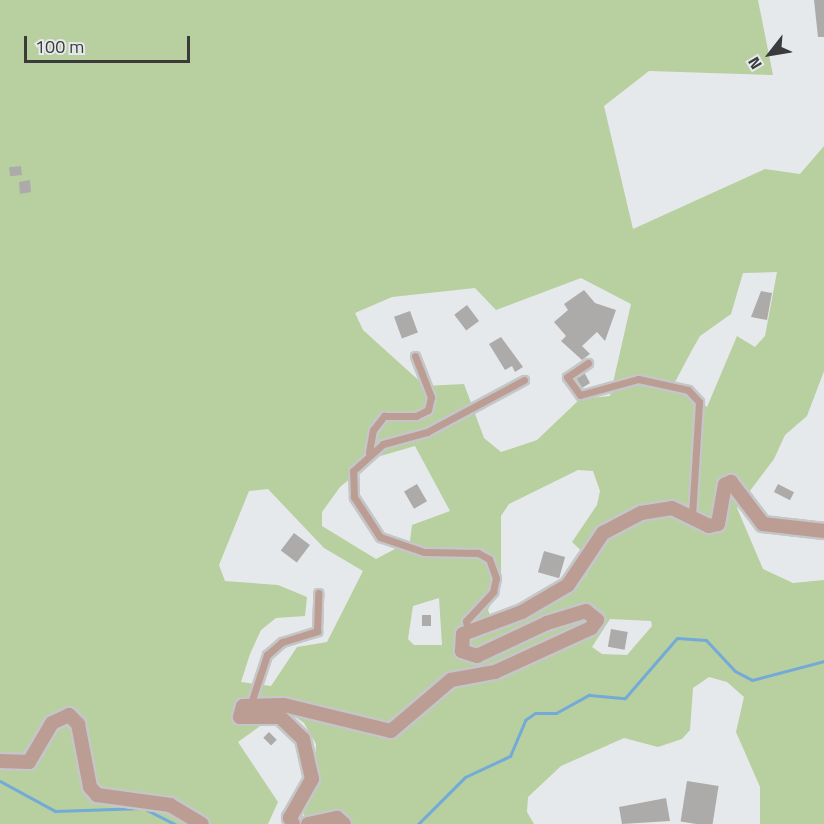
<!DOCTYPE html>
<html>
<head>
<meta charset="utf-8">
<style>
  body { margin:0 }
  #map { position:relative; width:824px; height:824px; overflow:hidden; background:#e6e9eb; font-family:"Titillium Web",sans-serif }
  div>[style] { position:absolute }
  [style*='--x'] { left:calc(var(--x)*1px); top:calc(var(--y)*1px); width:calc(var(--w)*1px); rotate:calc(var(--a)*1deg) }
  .green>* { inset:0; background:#b8cf9f }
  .stream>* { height:3px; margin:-1.5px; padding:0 1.5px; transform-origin:1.5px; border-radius:1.5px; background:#73aad8 }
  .building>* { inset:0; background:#adaba9; transform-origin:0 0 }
  .roads { filter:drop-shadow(2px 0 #c4c6c8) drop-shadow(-2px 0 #c4c6c8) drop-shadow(0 2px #c4c6c8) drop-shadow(0 -2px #c4c6c8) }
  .lane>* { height:7px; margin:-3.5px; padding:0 3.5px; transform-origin:3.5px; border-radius:3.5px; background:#bc9d93 }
  .street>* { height:14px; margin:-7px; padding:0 7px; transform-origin:7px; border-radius:7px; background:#bc9d93 }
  span { translate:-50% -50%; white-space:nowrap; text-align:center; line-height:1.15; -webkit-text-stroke:6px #e6e9eb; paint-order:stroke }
  .north { position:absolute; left:740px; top:24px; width:60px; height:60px; -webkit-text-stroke:4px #e6e9eb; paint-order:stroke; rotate:239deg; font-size:16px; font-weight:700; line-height:24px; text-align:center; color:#3b3b3c }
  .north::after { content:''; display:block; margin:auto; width:21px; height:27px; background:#3b3b3c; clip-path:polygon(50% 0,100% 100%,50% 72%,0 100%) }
  .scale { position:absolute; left:24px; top:36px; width:166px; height:27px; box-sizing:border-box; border:3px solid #3b3b3c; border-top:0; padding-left:8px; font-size:18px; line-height:21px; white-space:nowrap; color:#3b3b3c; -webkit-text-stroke:4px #e6e9eb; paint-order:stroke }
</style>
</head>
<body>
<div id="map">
  <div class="green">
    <i style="clip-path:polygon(evenodd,0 0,758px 0,773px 75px,649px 71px,604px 106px,633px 229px,765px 169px,800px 174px,824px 146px,824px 371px,807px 416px,785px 435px,774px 459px,737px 508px,763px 569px,793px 583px,824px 580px,824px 824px,760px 824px,760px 787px,736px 732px,744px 697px,727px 682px,709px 677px,693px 688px,690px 730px,682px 739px,658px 747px,624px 738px,561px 766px,528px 797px,527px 812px,534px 824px,307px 824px,303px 811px,314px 793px,316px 744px,304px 723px,284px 709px,238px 742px,278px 802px,268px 824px,0 824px,0 0,777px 272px,765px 336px,755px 347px,737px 336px,707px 407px,703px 404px,695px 391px,675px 382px,692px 350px,700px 336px,731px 314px,743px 273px,777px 272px,0 0,581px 278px,631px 304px,610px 396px,580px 399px,537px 440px,501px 452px,484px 438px,464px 384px,425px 386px,363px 330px,355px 313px,392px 297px,475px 288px,496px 310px,581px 278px,0 0,415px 446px,450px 511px,412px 525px,410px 541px,376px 559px,322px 526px,322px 512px,340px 487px,377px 457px,415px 446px,0 0,578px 470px,593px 471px,600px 491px,597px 505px,572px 542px,592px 561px,587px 575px,567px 595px,496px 630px,488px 610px,501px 583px,501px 516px,509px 504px,578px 470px,0 0,268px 489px,324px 548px,363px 571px,327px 642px,297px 647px,271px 686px,241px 682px,250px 654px,261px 630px,276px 618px,305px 616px,307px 597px,278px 585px,225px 581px,219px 565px,249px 491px,268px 489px,0 0,439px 598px,442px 645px,414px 645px,408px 639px,413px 606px,439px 598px,0 0,610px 619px,651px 621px,652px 626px,627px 655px,602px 654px,592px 647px,610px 619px)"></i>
  </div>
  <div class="stream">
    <i style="--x:0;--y:781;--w:63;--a:28.6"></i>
    <i style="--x:55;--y:811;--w:88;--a:-2"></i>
    <i style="--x:143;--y:808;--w:36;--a:27"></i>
    <i style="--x:418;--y:824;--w:66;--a:-45"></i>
    <i style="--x:465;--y:777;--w:50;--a:-25"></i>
    <i style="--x:510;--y:756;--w:39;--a:-67"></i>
    <i style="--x:525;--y:720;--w:12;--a:-35"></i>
    <i style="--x:535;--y:713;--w:21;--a:0"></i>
    <i style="--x:556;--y:713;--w:38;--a:-29"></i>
    <i style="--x:589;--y:695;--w:36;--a:5"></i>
    <i style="--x:625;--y:698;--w:79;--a:-49.1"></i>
    <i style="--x:677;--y:638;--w:29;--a:4"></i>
    <i style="--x:706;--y:640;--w:42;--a:46.9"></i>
    <i style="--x:735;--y:671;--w:19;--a:28"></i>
    <i style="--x:752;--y:680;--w:74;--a:-14.8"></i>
  </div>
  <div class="building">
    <i style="clip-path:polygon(814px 0,824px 0,824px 37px,818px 37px)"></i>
    <i style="left:21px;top:166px;width:9px;height:12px;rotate:84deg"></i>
    <i style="clip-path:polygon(30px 180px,31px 192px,20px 194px,19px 182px)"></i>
    <i style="clip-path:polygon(584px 290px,595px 303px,616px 310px,605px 341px,597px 332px,582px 346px,590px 354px,582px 360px,561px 341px,566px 336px,554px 322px,568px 310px,564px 304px)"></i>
    <i style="clip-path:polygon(761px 291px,772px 293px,767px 320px,751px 317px)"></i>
    <i style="left:467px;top:305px;width:20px;height:16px;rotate:53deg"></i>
    <i style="left:410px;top:311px;width:23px;height:17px;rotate:70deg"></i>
    <i style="clip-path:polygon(501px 337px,523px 367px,515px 372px,512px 366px,505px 370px,489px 344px)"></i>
    <i style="clip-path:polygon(584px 372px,590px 383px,582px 388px,576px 378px)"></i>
    <i style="left:417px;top:484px;width:20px;height:15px;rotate:60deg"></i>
    <i style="left:778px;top:484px;width:18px;height:9px;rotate:27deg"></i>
    <i style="left:294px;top:533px;width:20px;height:22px;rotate:37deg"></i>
    <i style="left:544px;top:551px;width:22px;height:22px;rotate:16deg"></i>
    <i style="left:422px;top:615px;width:9px;height:11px"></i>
    <i style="left:611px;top:629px;width:17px;height:18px;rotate:10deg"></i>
    <i style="left:269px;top:732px;width:11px;height:8px;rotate:45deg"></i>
    <i style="left:687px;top:781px;width:32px;height:41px;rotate:9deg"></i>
    <i style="clip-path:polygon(666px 798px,670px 821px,622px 824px,619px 807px)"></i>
  </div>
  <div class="roads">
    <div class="lane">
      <i style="--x:588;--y:363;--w:25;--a:146"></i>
      <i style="--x:567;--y:377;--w:22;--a:54"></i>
      <i style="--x:580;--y:395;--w:60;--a:-15.4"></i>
      <i style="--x:638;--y:379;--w:51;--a:12.4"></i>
      <i style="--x:688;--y:390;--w:16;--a:47"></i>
      <i style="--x:699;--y:402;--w:115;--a:93.5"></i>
      <i style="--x:369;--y:452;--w:22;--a:-80"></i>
      <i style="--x:373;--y:430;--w:18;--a:-52"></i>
      <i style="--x:384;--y:416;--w:32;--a:0"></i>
      <i style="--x:416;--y:416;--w:13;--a:-27"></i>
      <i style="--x:428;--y:410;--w:13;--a:-77"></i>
      <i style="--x:431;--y:397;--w:44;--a:-111.3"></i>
      <i style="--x:468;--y:631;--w:10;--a:-101"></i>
      <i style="--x:466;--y:621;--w:40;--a:-47"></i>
      <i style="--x:493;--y:592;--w:14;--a:-78"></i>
      <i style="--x:496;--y:578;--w:20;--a:-110"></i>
      <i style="--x:489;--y:559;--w:13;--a:-151"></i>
      <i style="--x:478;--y:553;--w:54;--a:-178.9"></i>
      <i style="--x:424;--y:552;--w:46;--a:-161.2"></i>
      <i style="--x:380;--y:537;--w:48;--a:-123"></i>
      <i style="--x:354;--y:497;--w:26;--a:-92"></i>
      <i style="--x:353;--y:471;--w:40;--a:-42"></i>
      <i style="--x:383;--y:444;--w:46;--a:-15.3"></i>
      <i style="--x:427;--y:432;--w:110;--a:-28.2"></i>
      <i style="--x:251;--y:703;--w:51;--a:-71.6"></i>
      <i style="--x:267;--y:655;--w:20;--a:-41"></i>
      <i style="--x:282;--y:642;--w:37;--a:-17"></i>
      <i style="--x:317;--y:631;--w:38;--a:-88"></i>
    </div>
    <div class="street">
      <i style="--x:0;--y:761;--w:29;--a:2"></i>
      <i style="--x:29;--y:762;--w:45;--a:-59.5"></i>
      <i style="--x:52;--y:723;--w:19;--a:-25"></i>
      <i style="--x:69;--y:715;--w:13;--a:45"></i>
      <i style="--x:78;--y:724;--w:64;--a:79.2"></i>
      <i style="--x:90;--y:787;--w:11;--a:49"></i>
      <i style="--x:97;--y:795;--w:74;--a:7.8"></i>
      <i style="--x:170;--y:805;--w:37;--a:31"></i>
      <i style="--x:293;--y:824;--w:7;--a:-117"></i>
      <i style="--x:290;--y:818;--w:45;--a:-60.6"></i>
      <i style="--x:312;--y:779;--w:41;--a:-102.7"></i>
      <i style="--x:303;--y:739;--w:32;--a:-136"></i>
      <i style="--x:280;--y:717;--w:40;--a:180"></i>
      <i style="--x:240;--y:717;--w:11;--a:-75"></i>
      <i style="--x:243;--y:706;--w:41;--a:-1.4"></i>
      <i style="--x:284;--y:705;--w:110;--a:13.7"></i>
      <i style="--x:391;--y:731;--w:79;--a:-40.4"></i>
      <i style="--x:451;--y:680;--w:45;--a:-10.3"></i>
      <i style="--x:495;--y:672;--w:106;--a:-24.6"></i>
      <i style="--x:591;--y:628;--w:10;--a:-53"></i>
      <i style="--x:597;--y:620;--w:14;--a:-141"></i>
      <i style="--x:586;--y:611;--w:41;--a:162.9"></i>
      <i style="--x:547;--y:623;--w:77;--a:154.8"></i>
      <i style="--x:477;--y:656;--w:16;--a:-162"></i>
      <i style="--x:462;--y:651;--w:17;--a:-87"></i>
      <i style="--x:463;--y:634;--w:63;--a:-20.4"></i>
      <i style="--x:522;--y:612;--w:53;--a:-30.4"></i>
      <i style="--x:568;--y:585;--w:63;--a:-56.1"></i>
      <i style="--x:603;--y:533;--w:43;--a:-27.8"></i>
      <i style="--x:641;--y:513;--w:31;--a:-9"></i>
      <i style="--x:672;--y:508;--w:41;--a:25.9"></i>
      <i style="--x:709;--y:526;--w:9;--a:-13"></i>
      <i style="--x:718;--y:524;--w:40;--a:-80"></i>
      <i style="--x:725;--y:485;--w:7;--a:-27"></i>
      <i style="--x:731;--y:482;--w:53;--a:52.7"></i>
      <i style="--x:763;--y:524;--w:61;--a:6.5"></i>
      <i style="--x:308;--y:824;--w:30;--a:-12"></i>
      <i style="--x:337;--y:818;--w:9;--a:41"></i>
    </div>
  </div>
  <div class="north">N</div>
  <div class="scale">100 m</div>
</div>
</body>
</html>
